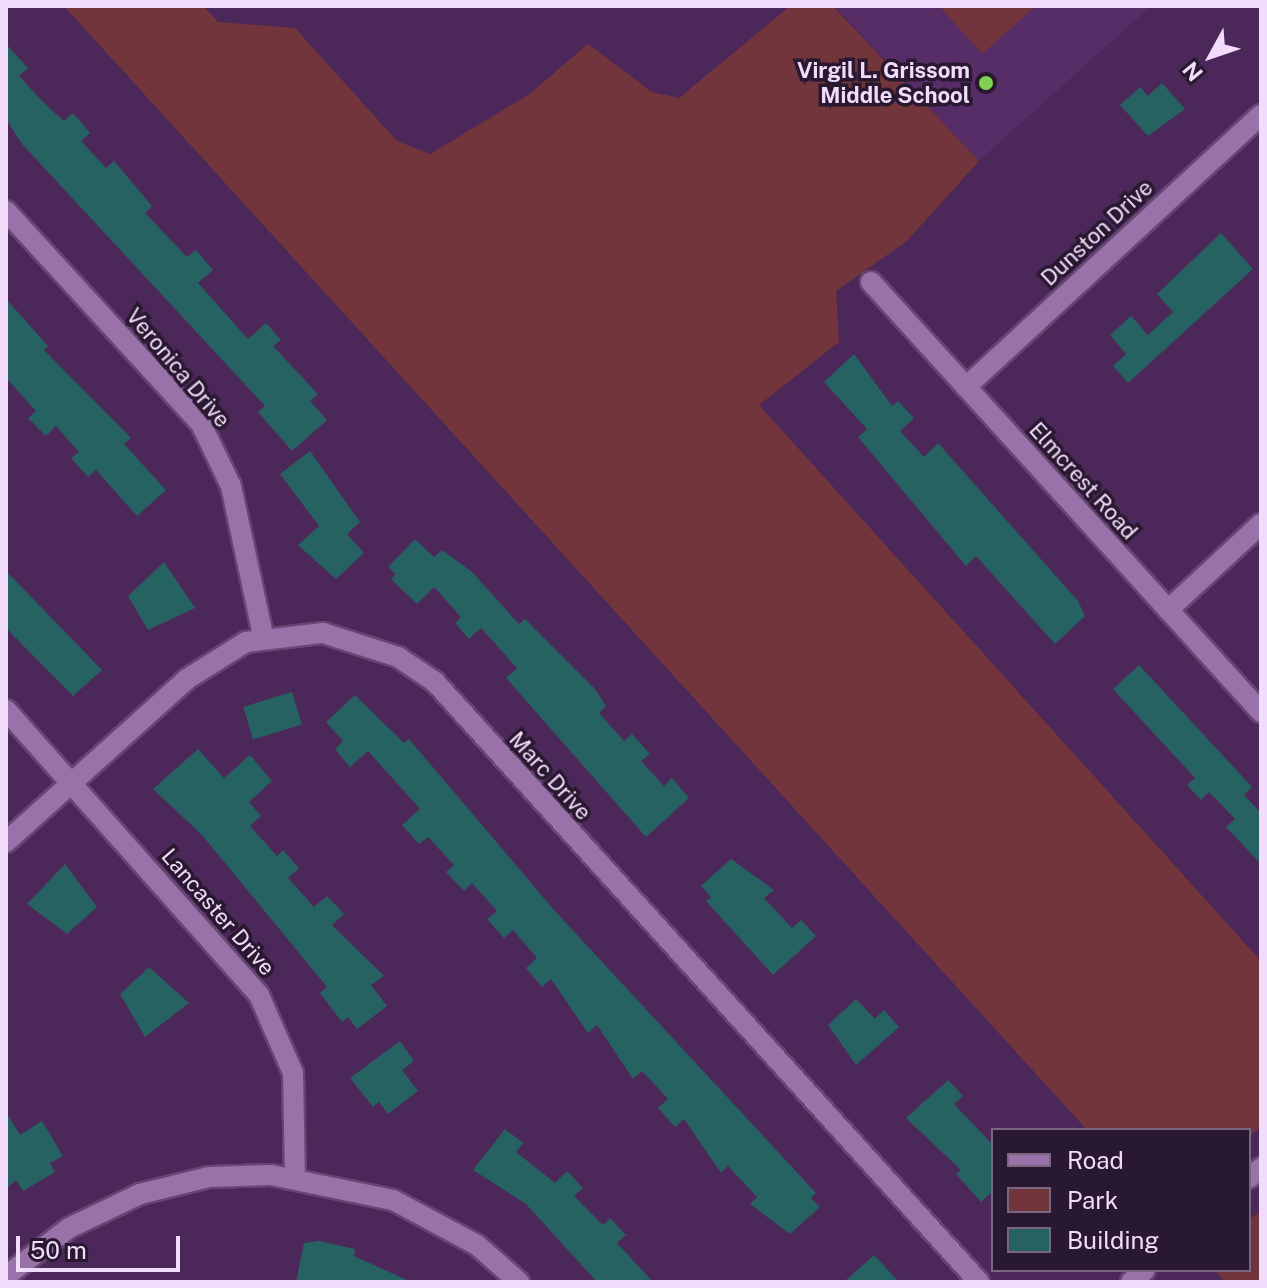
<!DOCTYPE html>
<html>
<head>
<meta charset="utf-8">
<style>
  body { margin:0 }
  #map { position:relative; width:1267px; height:1288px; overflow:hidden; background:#4c275a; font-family:"Public Sans",sans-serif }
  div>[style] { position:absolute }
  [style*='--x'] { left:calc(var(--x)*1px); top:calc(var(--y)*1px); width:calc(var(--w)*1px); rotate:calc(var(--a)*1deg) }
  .built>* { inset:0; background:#562d67 }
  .green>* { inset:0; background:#71353b }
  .building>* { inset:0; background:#276262; transform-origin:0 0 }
  .roads { filter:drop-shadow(2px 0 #674673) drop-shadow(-2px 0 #674673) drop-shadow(0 2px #674673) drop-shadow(0 -2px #674673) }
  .street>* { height:20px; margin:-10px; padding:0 10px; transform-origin:10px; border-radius:10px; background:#9a72aa }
  .dots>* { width:22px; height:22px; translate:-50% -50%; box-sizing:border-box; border:4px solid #291930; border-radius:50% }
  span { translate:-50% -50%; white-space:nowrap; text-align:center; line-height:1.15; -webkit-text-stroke:7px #291930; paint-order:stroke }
  .poi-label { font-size:22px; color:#f2dcfb; font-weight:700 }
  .right { translate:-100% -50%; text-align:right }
  .street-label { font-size:22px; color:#f2dcfb }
  .frame { position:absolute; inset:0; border:8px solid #f2dcfb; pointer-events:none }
  .legend { position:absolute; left:991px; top:1128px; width:260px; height:144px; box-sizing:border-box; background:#291930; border:2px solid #796781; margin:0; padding:10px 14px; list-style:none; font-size:24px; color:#f2dcfb }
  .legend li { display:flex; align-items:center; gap:16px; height:40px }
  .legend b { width:40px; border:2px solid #796781 }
  .north { position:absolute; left:1171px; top:16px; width:80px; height:80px; -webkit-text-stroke:6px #291930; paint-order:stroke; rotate:230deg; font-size:22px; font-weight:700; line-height:32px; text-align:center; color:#f2dcfb }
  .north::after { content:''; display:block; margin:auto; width:28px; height:36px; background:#f2dcfb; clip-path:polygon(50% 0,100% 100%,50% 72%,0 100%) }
  .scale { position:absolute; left:16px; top:1236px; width:164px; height:36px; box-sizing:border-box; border:4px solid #f2dcfb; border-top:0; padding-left:10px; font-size:24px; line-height:28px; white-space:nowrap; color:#f2dcfb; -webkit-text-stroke:6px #291930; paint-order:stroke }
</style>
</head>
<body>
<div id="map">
  <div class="built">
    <i style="clip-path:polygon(835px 6px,1151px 6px,979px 161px)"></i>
  </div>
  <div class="green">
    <i style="clip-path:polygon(64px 6px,203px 6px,218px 22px,295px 28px,397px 141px,430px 154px,528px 95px,588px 44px,652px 92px,679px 98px,790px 6px,833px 6px,979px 161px,907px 241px,836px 291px,839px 342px,759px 405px,1261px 961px,1261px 1126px,1249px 1137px,1249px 1130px,1087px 1130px)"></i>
    <i style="clip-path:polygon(939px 6px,1036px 6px,982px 54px)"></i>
    <i style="clip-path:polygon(1261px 1210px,1261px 1282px,1225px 1282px,1214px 1270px,1249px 1270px,1249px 1220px)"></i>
  </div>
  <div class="building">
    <i style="clip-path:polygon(6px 44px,28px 68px,19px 76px,45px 104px,64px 121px,73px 113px,90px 133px,81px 141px,106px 168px,114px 161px,152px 206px,145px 213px,187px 257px,196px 250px,213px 270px,198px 283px,248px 339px,266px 323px,281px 340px,273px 346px,318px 394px,310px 401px,327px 420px,292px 451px,258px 412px,265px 406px,22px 144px,6px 119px)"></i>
    <i style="clip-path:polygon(1162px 83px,1185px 109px,1148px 136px,1120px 105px,1140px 87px,1148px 96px)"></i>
    <i style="clip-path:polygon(1221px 233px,1253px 269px,1128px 383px,1113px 366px,1126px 354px,1110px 335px,1131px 316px,1148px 335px,1173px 312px,1157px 294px)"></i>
    <i style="clip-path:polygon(6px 299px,48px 346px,44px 350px,131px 438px,124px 444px,166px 490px,137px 516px,96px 470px,88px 477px,71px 458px,79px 452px,56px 426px,46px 436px,28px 418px,36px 411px,6px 378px)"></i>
    <i style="clip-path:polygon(854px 354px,892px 406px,898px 401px,914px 418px,900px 431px,924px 457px,938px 443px,1078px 601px,1085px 616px,1055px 644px,976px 556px,966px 566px,858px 437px,867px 429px,824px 382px)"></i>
    <i style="clip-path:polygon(310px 451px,360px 522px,347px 534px,364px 553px,336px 579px,298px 545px,319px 526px,280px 474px)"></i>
    <i style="clip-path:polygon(415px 539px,434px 557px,442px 550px,472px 572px,519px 624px,525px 619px,595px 689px,606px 706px,599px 713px,624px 741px,632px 734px,650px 754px,641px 761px,664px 786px,672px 778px,689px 798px,646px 837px,506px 678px,517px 668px,481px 628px,469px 639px,455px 623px,461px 617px,434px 587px,417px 604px,391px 579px,396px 574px,388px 567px)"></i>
    <i style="clip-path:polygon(164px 562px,195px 608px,148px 630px,128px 596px)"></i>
    <i style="clip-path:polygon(6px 571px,102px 670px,73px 696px,6px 628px)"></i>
    <i style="clip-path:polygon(1139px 665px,1252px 787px,1244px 795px,1261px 813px,1261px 864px,1226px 827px,1235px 819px,1209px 792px,1201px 800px,1187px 785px,1195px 778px,1113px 689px)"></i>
    <i style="left:292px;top:692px;width:34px;height:51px;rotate:73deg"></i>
    <i style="clip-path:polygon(355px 695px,404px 743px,409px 739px,554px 910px,816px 1193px,811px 1198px,820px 1207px,790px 1234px,750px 1204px,757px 1197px,728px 1166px,721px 1173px,684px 1119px,675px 1127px,658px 1108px,668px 1099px,642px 1071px,633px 1079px,597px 1025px,588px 1033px,551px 979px,542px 987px,526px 968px,537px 958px,513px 930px,504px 938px,487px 919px,497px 911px,472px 883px,464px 891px,446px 872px,454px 865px,428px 837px,419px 844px,402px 825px,420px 809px,368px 751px,350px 767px,335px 749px,343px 741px,326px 722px)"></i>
    <i style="clip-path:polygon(198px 749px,224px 778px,250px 755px,272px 781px,249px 802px,261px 816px,250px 826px,277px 856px,283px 850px,299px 868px,288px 878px,314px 907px,327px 896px,344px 914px,332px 925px,384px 976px,371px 985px,387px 1006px,357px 1029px,348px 1017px,342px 1022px,320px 993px,327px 987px,202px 835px,153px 789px)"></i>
    <i style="clip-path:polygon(731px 859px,774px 890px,764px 898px,792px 928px,801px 920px,816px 936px,773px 975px,706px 901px,711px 897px,701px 886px)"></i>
    <i style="clip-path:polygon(65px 864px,97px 907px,67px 934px,27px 904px)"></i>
    <i style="clip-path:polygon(149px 967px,189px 1003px,145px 1037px,120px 994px)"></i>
    <i style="clip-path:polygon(856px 999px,875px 1019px,884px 1010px,899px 1027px,856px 1065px,828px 1025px)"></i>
    <i style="clip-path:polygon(400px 1041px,414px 1061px,402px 1070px,418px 1091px,388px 1114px,379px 1102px,373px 1107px,350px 1078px)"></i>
    <i style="clip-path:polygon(948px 1080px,963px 1096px,954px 1104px,993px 1145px,993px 1191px,981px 1202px,956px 1174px,961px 1170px,906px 1118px)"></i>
    <i style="clip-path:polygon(6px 1112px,20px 1135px,42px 1121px,63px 1156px,50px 1163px,55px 1172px,23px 1191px,16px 1180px,6px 1189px)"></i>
    <i style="clip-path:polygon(505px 1129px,523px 1143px,516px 1152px,555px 1183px,567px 1171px,583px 1188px,574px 1196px,603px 1225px,610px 1218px,626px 1235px,617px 1243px,653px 1282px,597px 1282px,526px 1204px,473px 1170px)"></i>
    <i style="clip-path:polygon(319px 1241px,355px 1249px,354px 1256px,411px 1282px,296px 1282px,304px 1243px)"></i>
    <i style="clip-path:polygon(874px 1255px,899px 1282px,844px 1282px)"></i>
  </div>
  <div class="roads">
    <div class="street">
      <i style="--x:6;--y:211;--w:289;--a:47.5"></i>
      <i style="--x:201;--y:424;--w:69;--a:64.2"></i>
      <i style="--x:231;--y:486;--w:152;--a:77.9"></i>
      <i style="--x:871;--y:282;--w:581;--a:47.79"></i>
      <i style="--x:966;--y:387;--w:401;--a:-42.7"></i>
      <i style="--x:1168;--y:610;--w:127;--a:-42.8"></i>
      <i style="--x:6;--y:710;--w:381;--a:48.4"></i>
      <i style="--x:259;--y:995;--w:85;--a:66.4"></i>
      <i style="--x:293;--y:1073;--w:104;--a:88.9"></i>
      <i style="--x:6;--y:842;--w:244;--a:-42"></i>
      <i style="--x:187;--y:679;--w:70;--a:-32.1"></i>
      <i style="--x:246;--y:642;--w:78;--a:-6.7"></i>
      <i style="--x:323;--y:633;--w:79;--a:17.7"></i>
      <i style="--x:398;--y:657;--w:45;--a:34"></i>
      <i style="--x:435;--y:682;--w:810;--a:47.8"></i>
      <i style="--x:1249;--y:1178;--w:16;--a:-40"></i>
      <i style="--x:6;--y:1276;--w:79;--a:-37.3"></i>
      <i style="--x:69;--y:1228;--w:79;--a:-25.6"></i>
      <i style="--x:140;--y:1194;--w:71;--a:-13.8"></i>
      <i style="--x:209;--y:1177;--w:62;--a:-1.8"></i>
      <i style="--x:271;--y:1175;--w:125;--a:11.6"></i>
      <i style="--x:393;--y:1200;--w:95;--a:28.2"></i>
      <i style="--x:477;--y:1245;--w:56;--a:41.4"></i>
      <i style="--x:1131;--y:1282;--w:18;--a:-41"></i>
    </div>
  </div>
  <div class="dots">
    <i style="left:986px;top:83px;background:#80d051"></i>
  </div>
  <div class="poi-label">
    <span class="right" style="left:970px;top:83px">Virgil L. Grissom<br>Middle School</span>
  </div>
  <div class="street-label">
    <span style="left:1097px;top:233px;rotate:-43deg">Dunston Drive</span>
    <span style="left:178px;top:368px;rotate:50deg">Veronica Drive</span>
    <span style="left:1083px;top:481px;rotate:48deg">Elmcrest Road</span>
    <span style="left:550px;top:776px;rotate:48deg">Marc Drive</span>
    <span style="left:218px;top:912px;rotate:49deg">Lancaster Drive</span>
  </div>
  <div class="frame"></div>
  <ul class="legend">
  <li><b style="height:10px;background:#9a72aa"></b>Road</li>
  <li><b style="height:22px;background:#71353b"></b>Park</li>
  <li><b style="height:22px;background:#276262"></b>Building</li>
  </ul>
  <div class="north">N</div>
  <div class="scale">50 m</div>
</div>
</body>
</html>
